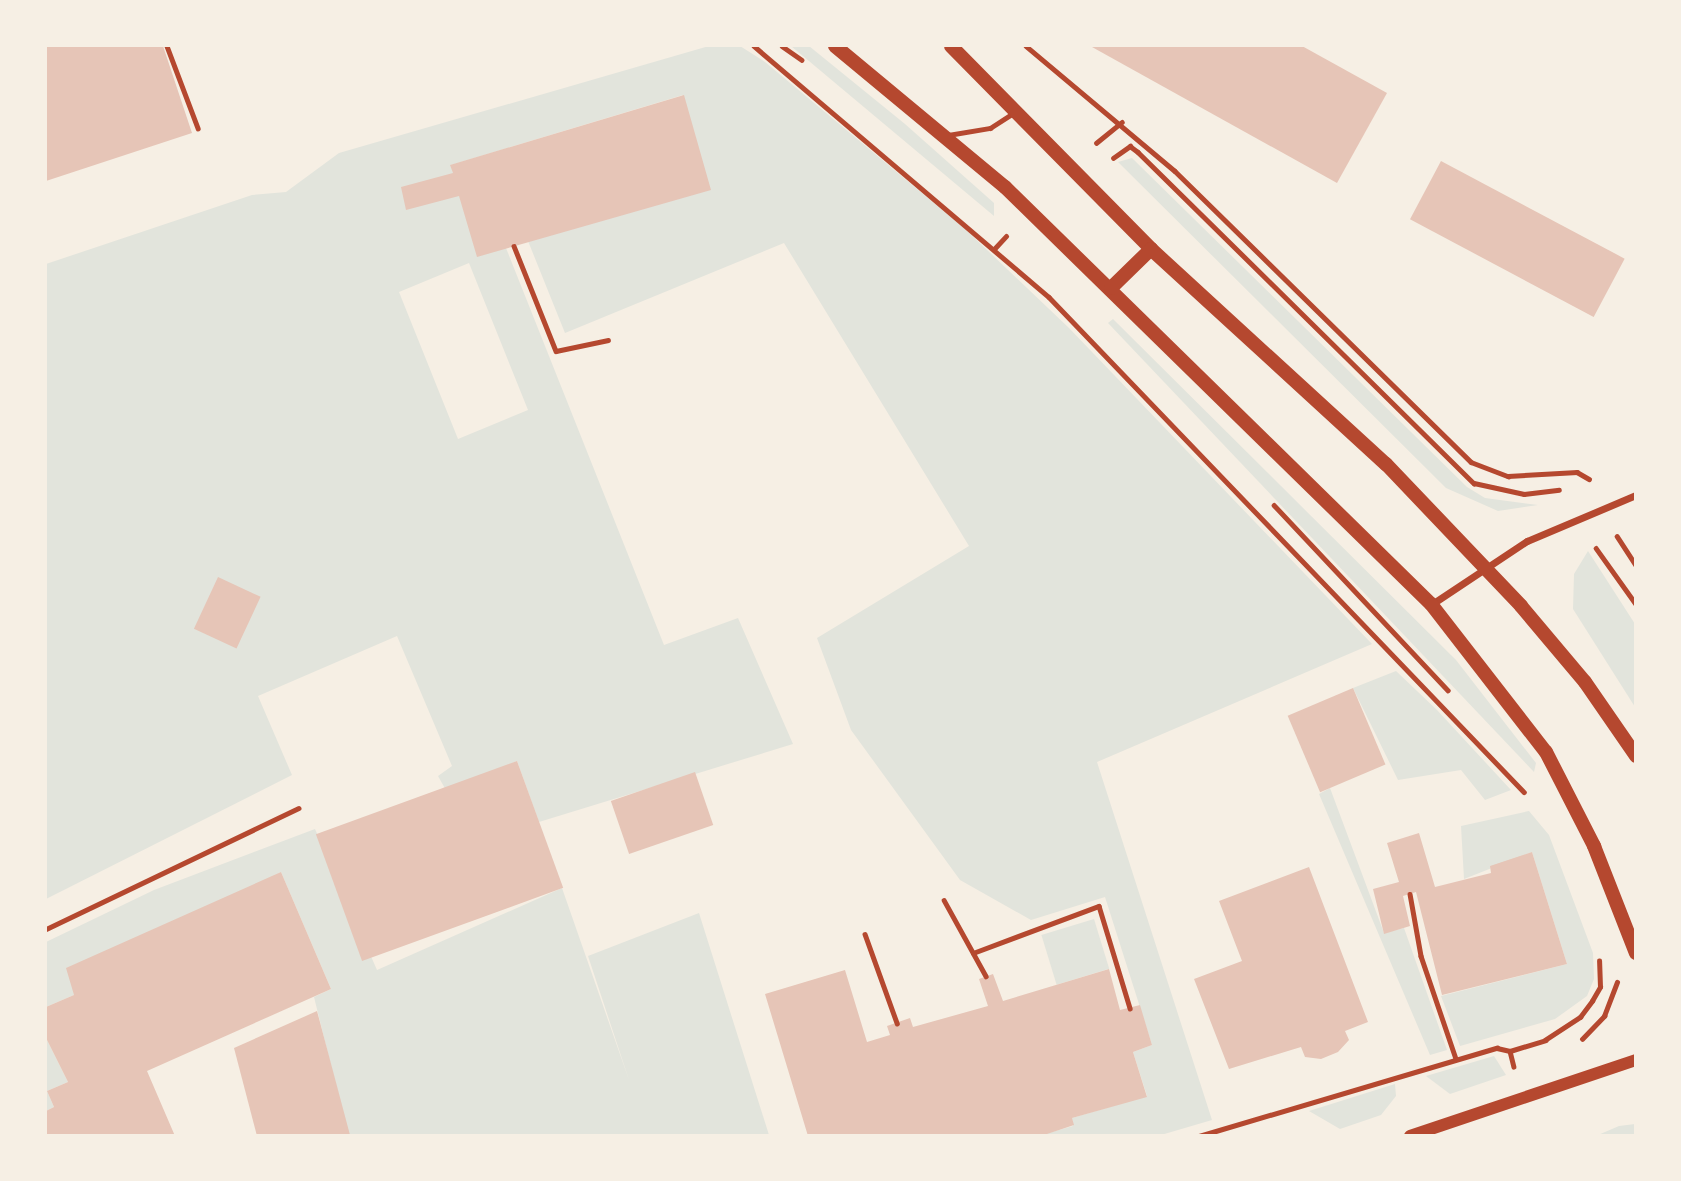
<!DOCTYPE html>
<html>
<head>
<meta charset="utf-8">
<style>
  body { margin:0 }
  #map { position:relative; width:1681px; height:1181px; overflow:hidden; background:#f6efe4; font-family:Georgia,serif }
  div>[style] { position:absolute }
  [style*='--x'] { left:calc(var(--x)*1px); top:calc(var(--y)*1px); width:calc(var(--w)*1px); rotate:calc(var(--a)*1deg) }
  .green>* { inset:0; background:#e2e4dc; transform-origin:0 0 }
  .building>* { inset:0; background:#e6c5b7; transform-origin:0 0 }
  .path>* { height:4.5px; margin:-2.25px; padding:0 2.25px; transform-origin:2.25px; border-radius:2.25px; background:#b5482f }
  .service>* { height:5px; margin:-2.5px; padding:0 2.5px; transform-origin:2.5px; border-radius:2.5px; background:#b5482f }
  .minor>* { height:7px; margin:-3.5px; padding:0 3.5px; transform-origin:3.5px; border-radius:3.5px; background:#b5482f }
  .tertiary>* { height:12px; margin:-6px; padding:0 6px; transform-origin:6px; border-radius:6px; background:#b5482f }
  .secondary>* { height:14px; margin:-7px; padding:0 7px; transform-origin:7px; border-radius:7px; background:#b5482f }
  span { translate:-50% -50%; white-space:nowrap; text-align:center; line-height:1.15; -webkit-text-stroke:5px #f6efe4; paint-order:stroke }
  .frame { position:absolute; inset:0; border:47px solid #f6efe4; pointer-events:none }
</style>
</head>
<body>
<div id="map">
  <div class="green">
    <i style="clip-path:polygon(evenodd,709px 46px,740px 46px,765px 62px,965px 229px,1069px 328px,1372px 644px,1097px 762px,1212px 1120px,1161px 1135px,1041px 1135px,1073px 1126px,1072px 1118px,1147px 1096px,1133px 1052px,1152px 1045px,1105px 897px,1031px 920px,960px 880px,851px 730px,817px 638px,969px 546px,784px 243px,565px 333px,528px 241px,683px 95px,451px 165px,459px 196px,506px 248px,664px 645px,738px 618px,793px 744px,539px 822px,517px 761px,447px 792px,438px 776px,452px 766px,397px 636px,258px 696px,292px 775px,46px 899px,46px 264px,252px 195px,286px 192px,339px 153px,709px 46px,469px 263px,528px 410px,458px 439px,399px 292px,469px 263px)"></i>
    <i style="clip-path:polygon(791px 46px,809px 46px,905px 124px,994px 203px,994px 216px)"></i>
    <i style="clip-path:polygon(1132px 158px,1467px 487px,1485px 498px,1538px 505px,1498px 511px,1446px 488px,1118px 162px)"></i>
    <i style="clip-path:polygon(1113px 319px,1456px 660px,1536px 763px,1534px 772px,1108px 323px)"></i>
    <i style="clip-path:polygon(1588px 551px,1635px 624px,1635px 707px,1573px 609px,1574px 574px)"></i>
    <i style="clip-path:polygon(1396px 671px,1437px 710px,1511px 790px,1485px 800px,1461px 770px,1398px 780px,1353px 688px)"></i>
    <i style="clip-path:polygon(1330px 788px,1384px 933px,1404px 928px,1447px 1050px,1430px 1055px,1319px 794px)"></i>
    <i style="clip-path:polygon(1529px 811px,1549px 835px,1593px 953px,1594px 979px,1587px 996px,1555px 1019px,1460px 1046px,1441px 996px,1567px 964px,1532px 852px,1464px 879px,1461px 826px)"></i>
    <i style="clip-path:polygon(315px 829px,377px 970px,562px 888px,629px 1080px,588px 956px,699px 913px,769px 1135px,348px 1135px,314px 997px,331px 989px,281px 872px,73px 985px,74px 995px,46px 1007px,46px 942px,154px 890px)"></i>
    <i style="left:1094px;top:919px;width:52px;height:55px;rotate:73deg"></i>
    <i style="clip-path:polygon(46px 1038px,68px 1082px,47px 1091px,54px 1107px,46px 1111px)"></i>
    <i style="clip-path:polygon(1494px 1056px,1506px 1075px,1450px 1094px,1426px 1076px)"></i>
    <i style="clip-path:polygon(1395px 1084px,1396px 1096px,1381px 1115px,1340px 1129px,1309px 1111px)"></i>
    <i style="clip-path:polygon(1635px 1124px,1635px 1135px,1598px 1135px,1619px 1126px)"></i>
  </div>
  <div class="building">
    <i style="clip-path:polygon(46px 46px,163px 46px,192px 133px,46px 181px)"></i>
    <i style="clip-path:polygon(1302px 46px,1387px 93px,1337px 183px,1092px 47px)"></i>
    <i style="clip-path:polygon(684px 95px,711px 190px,477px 257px,459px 196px,406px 210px,401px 187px,453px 173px,450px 165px)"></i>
    <i style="left:1441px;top:161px;width:208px;height:66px;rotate:28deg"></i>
    <i style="left:218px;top:577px;width:47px;height:57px;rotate:25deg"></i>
    <i style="left:1353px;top:688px;width:83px;height:71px;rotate:67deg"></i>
    <i style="left:517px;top:761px;width:135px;height:214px;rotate:70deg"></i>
    <i style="left:695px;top:772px;width:56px;height:89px;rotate:71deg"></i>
    <i style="clip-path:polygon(1419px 833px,1435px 887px,1491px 873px,1490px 866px,1532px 852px,1567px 964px,1442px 995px,1416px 892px,1403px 896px,1410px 926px,1384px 934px,1373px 889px,1399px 882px,1387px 843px)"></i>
    <i style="clip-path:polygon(1309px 867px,1368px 1022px,1345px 1031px,1349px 1040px,1338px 1052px,1321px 1059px,1305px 1057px,1301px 1047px,1229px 1069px,1194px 979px,1242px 961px,1219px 901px)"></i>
    <i style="clip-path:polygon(281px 872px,331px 989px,147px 1071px,175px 1136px,46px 1136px,46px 1111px,54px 1107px,47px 1091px,68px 1082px,46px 1038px,46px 1007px,74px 995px,66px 968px)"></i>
    <i style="clip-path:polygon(1109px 969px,1120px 1010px,1140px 1005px,1152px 1045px,1133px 1052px,1147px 1097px,1072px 1118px,1074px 1125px,1041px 1136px,808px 1136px,765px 994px,845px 970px,867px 1042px,890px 1035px,887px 1026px,910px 1018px,913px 1027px,988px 1006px,979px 979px,993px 974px,1003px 1001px)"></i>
    <i style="clip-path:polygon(317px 1011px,350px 1135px,257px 1136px,234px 1048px)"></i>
  </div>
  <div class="path">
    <i style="--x:167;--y:46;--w:88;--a:69.3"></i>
    <i style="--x:754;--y:46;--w:387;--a:40.4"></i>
    <i style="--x:1049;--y:297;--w:686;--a:46.18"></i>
    <i style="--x:782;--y:46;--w:24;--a:35"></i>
    <i style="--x:1026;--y:46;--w:194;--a:40"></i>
    <i style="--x:1175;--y:171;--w:415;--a:44.5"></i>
    <i style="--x:1471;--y:462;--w:40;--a:21"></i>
    <i style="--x:1508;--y:476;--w:69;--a:-3.3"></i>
    <i style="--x:1577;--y:472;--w:14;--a:30"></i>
    <i style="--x:1096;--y:143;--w:33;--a:-39"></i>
    <i style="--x:1113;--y:158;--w:21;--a:-35"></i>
    <i style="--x:1130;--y:146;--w:10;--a:37"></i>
    <i style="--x:1138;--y:152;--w:472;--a:44.6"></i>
    <i style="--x:1474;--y:483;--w:51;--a:12.4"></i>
    <i style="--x:1524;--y:494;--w:35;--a:-7"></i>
    <i style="--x:514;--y:246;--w:113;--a:68.2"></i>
    <i style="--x:556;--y:351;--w:53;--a:-11.9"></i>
    <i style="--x:995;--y:248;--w:16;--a:-47"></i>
    <i style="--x:1274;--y:505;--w:254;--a:46.8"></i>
    <i style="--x:1617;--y:536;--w:35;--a:57"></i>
    <i style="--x:1596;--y:548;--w:69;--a:54.5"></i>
    <i style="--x:1410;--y:894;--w:63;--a:79.9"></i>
    <i style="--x:1421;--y:956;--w:109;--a:71.2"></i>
    <i style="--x:944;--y:900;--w:87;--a:61.1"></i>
    <i style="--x:865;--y:934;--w:95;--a:70.2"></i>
    <i style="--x:973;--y:953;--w:134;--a:-20.5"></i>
    <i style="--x:1099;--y:906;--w:107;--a:73.1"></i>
    <i style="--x:1582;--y:1039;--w:32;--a:-46"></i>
    <i style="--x:1604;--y:1016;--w:36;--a:-69"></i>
    <i style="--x:1510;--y:1051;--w:16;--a:76"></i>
    <i style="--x:1199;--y:1136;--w:311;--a:-16.5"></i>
    <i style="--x:1497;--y:1048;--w:13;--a:13"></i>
    <i style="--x:1510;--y:1051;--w:37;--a:-17"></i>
    <i style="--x:1545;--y:1040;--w:42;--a:-33.3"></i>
    <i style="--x:1580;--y:1017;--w:20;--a:-53"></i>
    <i style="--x:1592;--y:1001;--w:16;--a:-60"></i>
    <i style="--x:1600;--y:987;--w:26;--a:-92"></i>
  </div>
  <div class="service">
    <i style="--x:948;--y:135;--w:43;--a:-9.5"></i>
    <i style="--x:990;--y:128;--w:27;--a:-33"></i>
    <i style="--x:46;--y:929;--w:280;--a:-25.6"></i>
  </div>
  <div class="minor">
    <i style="--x:1432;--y:604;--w:114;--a:-33.6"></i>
    <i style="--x:1527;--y:541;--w:118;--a:-22.9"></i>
  </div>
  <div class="tertiary">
    <i style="--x:1410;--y:1136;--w:238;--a:-18.6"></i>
  </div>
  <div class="secondary">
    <i style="--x:835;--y:46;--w:221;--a:39.7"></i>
    <i style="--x:1005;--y:187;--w:596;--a:44.39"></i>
    <i style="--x:1431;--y:604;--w:187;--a:52.2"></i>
    <i style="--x:1546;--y:752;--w:106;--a:62.9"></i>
    <i style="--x:1594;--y:846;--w:115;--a:68.6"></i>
    <i style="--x:951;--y:46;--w:285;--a:45.4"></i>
    <i style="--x:1151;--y:249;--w:319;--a:42.5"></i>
    <i style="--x:1386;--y:464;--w:196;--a:46.4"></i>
    <i style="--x:1521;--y:606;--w:99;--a:49.9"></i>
    <i style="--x:1585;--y:682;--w:90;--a:55.4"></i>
    <i style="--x:1111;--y:288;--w:56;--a:-44.3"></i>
  </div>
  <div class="frame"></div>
</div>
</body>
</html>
